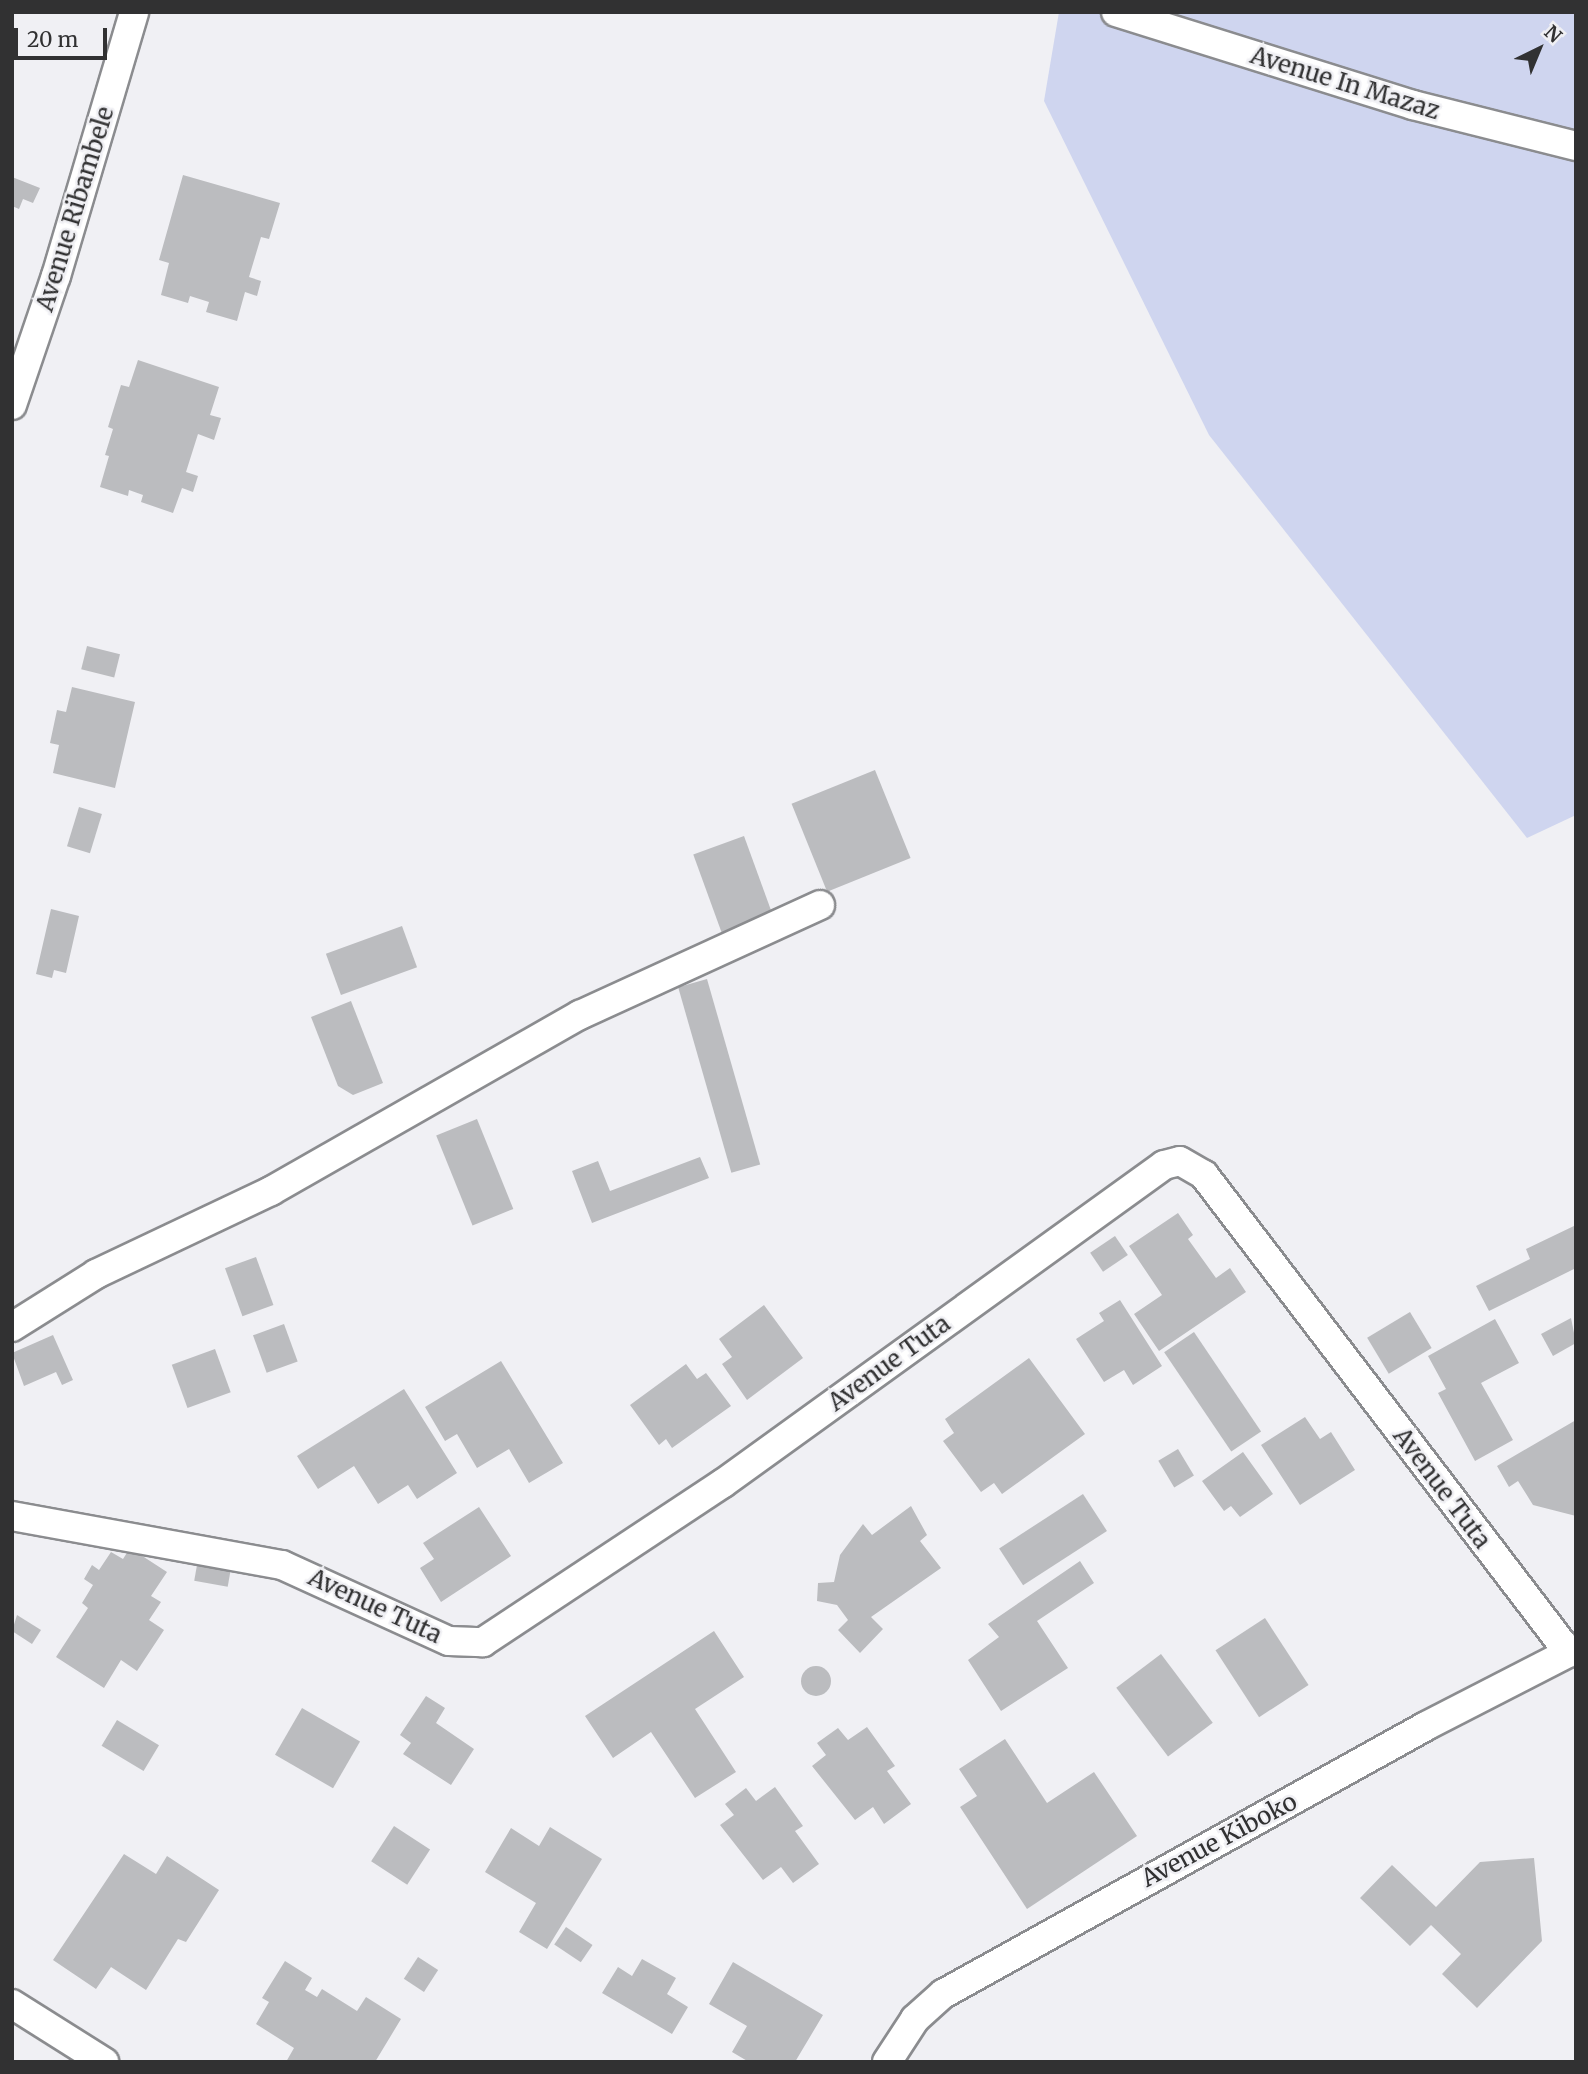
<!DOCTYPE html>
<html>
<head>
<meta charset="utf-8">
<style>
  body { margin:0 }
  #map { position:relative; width:1588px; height:2074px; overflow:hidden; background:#f0f0f4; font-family:Merriweather,serif }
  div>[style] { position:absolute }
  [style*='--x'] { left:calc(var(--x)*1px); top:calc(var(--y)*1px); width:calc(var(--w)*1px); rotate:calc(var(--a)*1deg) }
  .green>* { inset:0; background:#cfd5ef }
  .building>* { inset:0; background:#bbbcbf; transform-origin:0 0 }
  .round { border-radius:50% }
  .roads { filter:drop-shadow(2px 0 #8b8c8f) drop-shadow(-2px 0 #8b8c8f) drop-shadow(0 2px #8b8c8f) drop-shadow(0 -2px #8b8c8f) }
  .street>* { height:28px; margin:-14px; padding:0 14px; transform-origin:14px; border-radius:14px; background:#fff }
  span { translate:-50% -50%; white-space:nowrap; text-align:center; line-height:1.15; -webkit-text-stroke:5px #f0f0f4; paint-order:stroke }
  .street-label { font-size:24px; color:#313132 }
  .frame { position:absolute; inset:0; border:14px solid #313132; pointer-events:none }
  .north { position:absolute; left:1504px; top:14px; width:70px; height:70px; -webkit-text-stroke:5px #f0f0f4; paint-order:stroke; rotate:43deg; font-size:19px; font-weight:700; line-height:28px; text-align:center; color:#313132 }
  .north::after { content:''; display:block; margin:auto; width:24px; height:32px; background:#313132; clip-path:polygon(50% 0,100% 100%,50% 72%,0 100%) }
  .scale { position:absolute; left:14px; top:28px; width:93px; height:32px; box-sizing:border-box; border:4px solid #313132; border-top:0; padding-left:9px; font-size:21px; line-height:24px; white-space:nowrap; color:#313132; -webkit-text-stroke:5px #f0f0f4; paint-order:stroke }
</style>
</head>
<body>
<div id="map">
  <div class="green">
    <i style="clip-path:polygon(1059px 12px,1576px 12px,1576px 815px,1527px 838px,1209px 435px,1044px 101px)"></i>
  </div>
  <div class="building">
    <i style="clip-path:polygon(183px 175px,280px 203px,269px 239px,261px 237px,249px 277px,261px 281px,257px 296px,245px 292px,237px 321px,206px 312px,209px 302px,190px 296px,188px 303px,161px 295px,169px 263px,159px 260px)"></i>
    <i style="clip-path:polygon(12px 177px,40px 188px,33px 203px,23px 199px,19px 209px,12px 206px)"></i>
    <i style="clip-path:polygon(138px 360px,219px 387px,210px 415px,221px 418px,214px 440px,198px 434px,186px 472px,198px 476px,193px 492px,182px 488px,173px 513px,141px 502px,143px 495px,129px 490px,128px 496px,100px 487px,109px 456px,105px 455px,113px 429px,108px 427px,121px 385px,129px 387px)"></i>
    <i style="left:87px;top:646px;width:34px;height:24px;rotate:14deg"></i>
    <i style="clip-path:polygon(72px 687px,135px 702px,115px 788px,53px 773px,59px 745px,50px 743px,57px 710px,66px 712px)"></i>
    <i style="left:875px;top:770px;width:95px;height:90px;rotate:68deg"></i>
    <i style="left:79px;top:807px;width:24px;height:41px;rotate:17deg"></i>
    <i style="left:744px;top:836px;width:84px;height:54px;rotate:70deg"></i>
    <i style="clip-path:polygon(51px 909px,79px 916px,66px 973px,54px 970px,52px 978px,36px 974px)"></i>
    <i style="left:402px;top:926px;width:44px;height:81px;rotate:70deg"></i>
    <i style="left:707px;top:979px;width:193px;height:30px;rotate:74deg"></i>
    <i style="clip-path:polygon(351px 1001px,383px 1083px,353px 1095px,338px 1086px,311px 1017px)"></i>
    <i style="left:477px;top:1119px;width:97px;height:44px;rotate:68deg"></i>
    <i style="clip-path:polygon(700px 1157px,709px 1178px,592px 1223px,572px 1171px,598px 1161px,610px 1191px)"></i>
    <i style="clip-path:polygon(1178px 1213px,1193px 1235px,1188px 1239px,1216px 1278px,1230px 1268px,1246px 1292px,1159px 1351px,1134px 1314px,1162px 1295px,1129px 1246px)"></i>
    <i style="clip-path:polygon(1576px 1225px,1576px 1268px,1489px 1311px,1476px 1286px,1530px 1259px,1526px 1249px)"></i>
    <i style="left:1115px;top:1236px;width:23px;height:30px;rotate:56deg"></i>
    <i style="left:256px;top:1257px;width:51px;height:33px;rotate:70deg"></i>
    <i style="clip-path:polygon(1120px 1300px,1162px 1366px,1133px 1385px,1124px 1370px,1104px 1382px,1076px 1339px,1104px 1321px,1099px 1313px)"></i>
    <i style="clip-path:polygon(764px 1305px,803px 1358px,747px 1400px,722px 1364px,732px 1357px,719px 1339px)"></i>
    <i style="left:1410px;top:1312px;width:42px;height:50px;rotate:59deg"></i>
    <i style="clip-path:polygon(1571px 1318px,1576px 1343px,1553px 1356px,1541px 1334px)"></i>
    <i style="clip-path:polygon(1495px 1319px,1519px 1363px,1481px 1383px,1513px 1440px,1475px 1461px,1438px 1393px,1446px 1389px,1428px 1356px)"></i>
    <i style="left:284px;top:1324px;width:40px;height:33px;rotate:70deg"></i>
    <i style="left:1194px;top:1332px;width:120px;height:36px;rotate:56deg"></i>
    <i style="clip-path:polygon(53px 1335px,73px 1380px,62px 1385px,56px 1372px,24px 1386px,12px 1353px)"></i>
    <i style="left:215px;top:1349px;width:46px;height:46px;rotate:70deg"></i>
    <i style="clip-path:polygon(1029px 1358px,1085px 1434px,1002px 1494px,994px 1483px,981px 1492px,943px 1441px,954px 1433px,945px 1419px)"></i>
    <i style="clip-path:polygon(501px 1361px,563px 1463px,529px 1483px,509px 1449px,477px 1468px,457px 1434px,445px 1441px,425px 1407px)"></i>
    <i style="clip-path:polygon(686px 1364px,697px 1379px,706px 1373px,731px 1406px,672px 1448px,666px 1439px,659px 1445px,630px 1405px)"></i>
    <i style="clip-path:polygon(404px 1389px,457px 1473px,417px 1499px,408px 1485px,378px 1504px,354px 1466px,318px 1489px,297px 1456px)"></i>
    <i style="clip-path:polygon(1305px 1417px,1320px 1439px,1331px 1432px,1355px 1470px,1300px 1505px,1261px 1445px)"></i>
    <i style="clip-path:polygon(1576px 1420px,1576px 1516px,1533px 1505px,1518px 1481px,1509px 1487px,1497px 1466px)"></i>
    <i style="left:1178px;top:1449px;width:31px;height:23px;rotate:59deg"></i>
    <i style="clip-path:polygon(1243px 1452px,1273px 1494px,1240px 1517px,1231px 1506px,1224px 1511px,1202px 1481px)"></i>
    <i style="left:1083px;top:1494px;width:44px;height:100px;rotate:57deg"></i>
    <i style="clip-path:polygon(911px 1506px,927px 1535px,920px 1541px,941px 1568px,871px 1617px,883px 1629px,860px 1653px,838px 1630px,848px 1620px,837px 1605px,817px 1601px,818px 1583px,834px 1582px,840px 1555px,863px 1524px,872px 1535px)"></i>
    <i style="clip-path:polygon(479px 1507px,511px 1556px,441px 1602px,420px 1568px,434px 1559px,423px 1543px)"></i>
    <i style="clip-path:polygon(130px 1548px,167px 1572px,151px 1596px,161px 1602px,149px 1620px,164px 1630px,137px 1671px,121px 1660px,104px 1688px,56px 1657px,88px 1608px,82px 1603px,93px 1585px,84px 1579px,92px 1565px,99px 1570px,111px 1552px,123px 1559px)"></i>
    <i style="clip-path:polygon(1080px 1561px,1094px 1583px,1037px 1621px,1068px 1668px,1001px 1711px,968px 1660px,999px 1637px,988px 1624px)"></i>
    <i style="left:197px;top:1565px;width:34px;height:16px;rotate:10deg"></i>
    <i style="clip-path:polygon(17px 1615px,41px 1630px,32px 1644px,12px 1631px)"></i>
    <i style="left:1265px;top:1618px;width:80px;height:59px;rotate:57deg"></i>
    <i style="clip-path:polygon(714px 1631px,744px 1677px,695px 1709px,736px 1772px,695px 1798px,651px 1732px,613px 1758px,585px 1716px)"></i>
    <i style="left:1161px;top:1654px;width:86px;height:56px;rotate:53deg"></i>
    <i class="round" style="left:801px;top:1666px;width:30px;height:30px"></i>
    <i style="clip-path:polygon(426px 1696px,445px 1708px,436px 1723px,474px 1749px,451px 1785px,403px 1754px,411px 1743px,400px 1735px)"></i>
    <i style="left:302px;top:1708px;width:67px;height:54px;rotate:30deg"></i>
    <i style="left:117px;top:1720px;width:49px;height:30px;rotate:31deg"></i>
    <i style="clip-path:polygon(867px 1727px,895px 1766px,887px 1771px,911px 1804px,884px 1824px,873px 1807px,855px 1820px,812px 1766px,826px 1755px,817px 1743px,838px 1728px,848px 1740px)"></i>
    <i style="clip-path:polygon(1005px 1739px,1047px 1803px,1094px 1772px,1137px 1836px,1027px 1909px,960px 1807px,977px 1796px,959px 1769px)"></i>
    <i style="clip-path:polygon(775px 1787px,803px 1826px,795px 1831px,819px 1864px,793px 1883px,781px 1867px,763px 1880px,720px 1825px,734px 1815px,725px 1804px,746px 1788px,756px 1801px)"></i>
    <i style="left:394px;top:1826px;width:43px;height:42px;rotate:33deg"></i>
    <i style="clip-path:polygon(550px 1827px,602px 1859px,547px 1949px,519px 1932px,536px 1903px,485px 1872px,511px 1828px,539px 1846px)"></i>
    <i style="clip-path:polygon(124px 1854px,156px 1874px,167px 1856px,219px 1890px,186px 1942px,178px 1939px,146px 1990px,111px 1967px,96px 1989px,53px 1960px)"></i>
    <i style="clip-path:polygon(1534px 1858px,1542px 1941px,1477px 2008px,1442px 1974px,1461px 1954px,1431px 1925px,1410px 1946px,1360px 1898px,1392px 1865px,1436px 1907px,1480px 1862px)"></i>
    <i style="left:566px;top:1927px;width:32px;height:21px;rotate:34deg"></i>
    <i style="left:418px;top:1957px;width:24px;height:26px;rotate:33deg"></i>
    <i style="clip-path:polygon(642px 1959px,676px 1978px,667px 1994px,688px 2007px,672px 2034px,602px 1993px,618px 1967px,632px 1976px)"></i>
    <i style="clip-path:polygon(285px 1961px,312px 1978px,305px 1990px,317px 1997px,322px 1989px,357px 2011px,366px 1997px,401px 2019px,375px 2062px,286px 2062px,294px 2048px,256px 2024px,269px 2002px,262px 1998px)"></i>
    <i style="clip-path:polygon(733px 1962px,823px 2015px,795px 2062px,749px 2062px,732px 2052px,747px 2026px,709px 2004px)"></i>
  </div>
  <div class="roads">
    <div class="street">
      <i style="--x:1116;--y:12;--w:311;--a:17.4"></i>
      <i style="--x:1413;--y:105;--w:168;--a:14.1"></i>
      <i style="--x:12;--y:405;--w:136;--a:-71.2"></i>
      <i style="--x:56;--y:276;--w:275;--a:-73.5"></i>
      <i style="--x:12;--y:1327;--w:99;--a:-32.2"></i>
      <i style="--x:96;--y:1274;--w:194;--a:-25.4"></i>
      <i style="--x:271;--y:1191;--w:356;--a:-29.7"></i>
      <i style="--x:580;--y:1015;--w:264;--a:-24.6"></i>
      <i style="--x:12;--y:1516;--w:274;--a:10.3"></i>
      <i style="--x:282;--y:1565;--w:183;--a:24.5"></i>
      <i style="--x:449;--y:1641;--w:34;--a:2"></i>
      <i style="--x:483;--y:1642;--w:287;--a:-33.5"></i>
      <i style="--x:722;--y:1484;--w:545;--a:-35.82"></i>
      <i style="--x:1164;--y:1165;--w:16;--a:-14"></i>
      <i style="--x:1180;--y:1161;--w:28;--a:30"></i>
      <i style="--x:1204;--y:1175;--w:601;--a:52.63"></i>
      <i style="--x:12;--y:2004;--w:109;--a:32.2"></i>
      <i style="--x:887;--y:2062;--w:51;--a:-56.9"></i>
      <i style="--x:915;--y:2019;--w:38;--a:-42"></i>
      <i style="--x:943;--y:1994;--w:552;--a:-29.02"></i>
      <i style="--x:1426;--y:1726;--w:169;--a:-27.2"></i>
    </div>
  </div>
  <div class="street-label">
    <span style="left:1345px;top:83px;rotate:17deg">Avenue In Mazaz</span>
    <span style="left:75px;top:209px;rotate:-73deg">Avenue Ribambele</span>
    <span style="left:889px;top:1363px;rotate:-36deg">Avenue Tuta</span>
    <span style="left:1442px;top:1488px;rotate:53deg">Avenue Tuta</span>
    <span style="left:375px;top:1606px;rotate:25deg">Avenue Tuta</span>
    <span style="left:1219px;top:1840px;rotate:-28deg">Avenue Kiboko</span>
  </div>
  <div class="frame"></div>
  <div class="north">N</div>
  <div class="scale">20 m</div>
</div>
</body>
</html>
